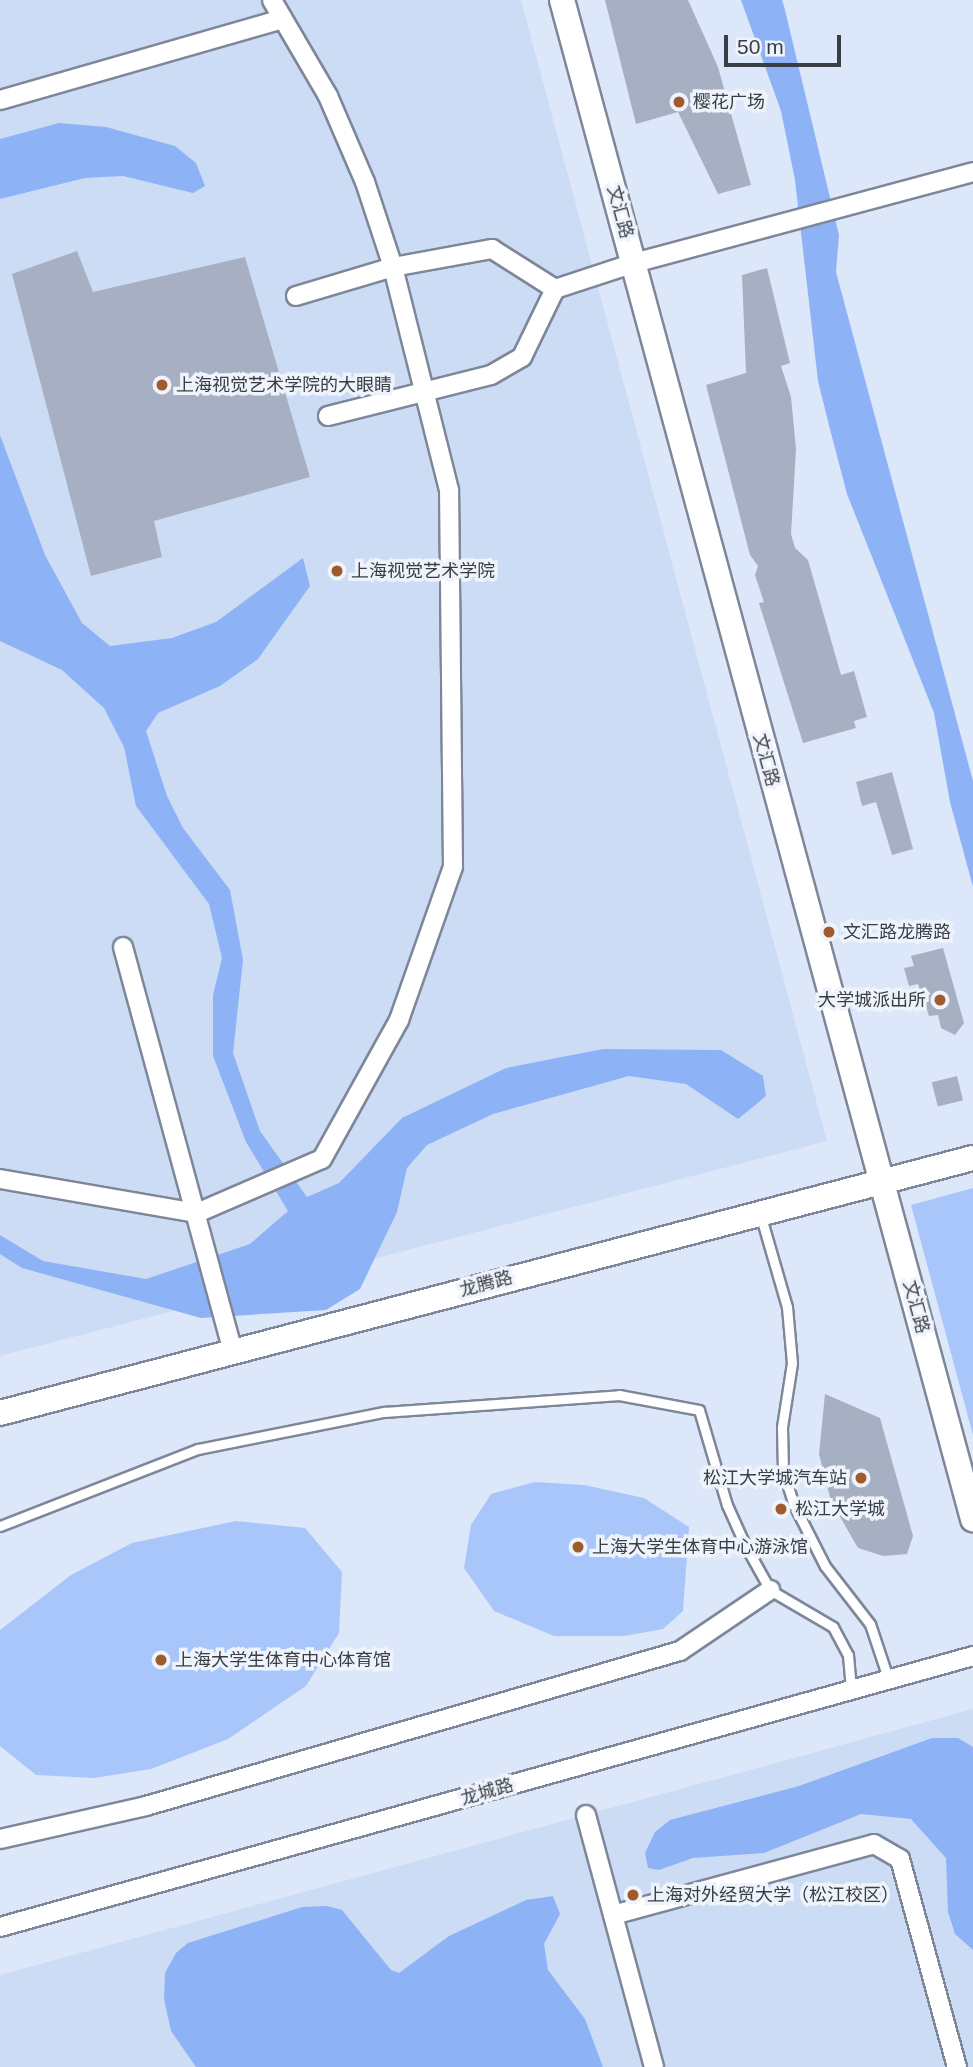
<!DOCTYPE html>
<html>
<head>
<meta charset="utf-8">
<style>
  body { margin:0 }
  #map { position:relative; width:973px; height:2067px; overflow:hidden; background:#dce7fa; font-family:Helvetica,"Noto Sans SC",sans-serif }
  div>[style] { position:absolute }
  [style*='--x'] { left:calc(var(--x)*1px); top:calc(var(--y)*1px); width:calc(var(--w)*1px); rotate:calc(var(--a)*1deg) }
  .built>* { inset:0; background:#cddcf5 }
  .green>* { inset:0; background:#a9c6fb }
  .water>* { inset:0; background:#8eb2f6 }
  .building>* { inset:0; background:#a6b0c2; transform-origin:0 0 }
  .roads { filter:drop-shadow(2px 0 #7e8799) drop-shadow(-2px 0 #7e8799) drop-shadow(0 2px #7e8799) drop-shadow(0 -2px #7e8799) }
  .lane>* { height:9px; margin:-4.5px; padding:0 4.5px; transform-origin:4.5px; border-radius:4.5px; background:#fff }
  .street>* { height:18px; margin:-9px; padding:0 9px; transform-origin:9px; border-radius:9px; background:#fff }
  .secondary>* { height:24px; margin:-12px; padding:0 12px; transform-origin:12px; border-radius:12px; background:#fff }
  .dots>* { width:19px; height:19px; translate:-50% -50%; box-sizing:border-box; border:4px solid #eff4fc; border-radius:50% }
  span { translate:-50% -50%; white-space:nowrap; text-align:center; line-height:1.15; -webkit-text-stroke:7px #eff4fc; paint-order:stroke }
  .poi-label { font-size:18px; color:#393d44 }
  .left { translate:0 -50%; text-align:left }
  .right { translate:-100% -50%; text-align:right }
  .street-label { font-size:18px; color:#393d44 }
  .scale { position:absolute; left:724px; top:35px; width:117px; height:32px; box-sizing:border-box; border:4px solid #393d44; border-top:0; padding-left:9px; font-size:21px; line-height:24px; white-space:nowrap; color:#393d44; -webkit-text-stroke:5px #eff4fc; paint-order:stroke }
</style>
</head>
<body>
<div id="map">
  <div class="built">
    <i style="clip-path:polygon(0 0,521px 0,827px 1141px,0 1356px)"></i>
    <i style="clip-path:polygon(973px 1709px,973px 2067px,0 2067px,0 1975px)"></i>
  </div>
  <div class="green">
    <i style="clip-path:polygon(973px 1188px,973px 1435px,911px 1205px)"></i>
    <i style="clip-path:polygon(535px 1482px,584px 1485px,644px 1498px,689px 1527px,683px 1611px,663px 1629px,624px 1636px,554px 1636px,494px 1611px,464px 1568px,471px 1525px,491px 1494px)"></i>
    <i style="clip-path:polygon(236px 1521px,305px 1528px,342px 1572px,339px 1633px,306px 1686px,228px 1739px,151px 1769px,94px 1778px,36px 1775px,0 1746px,0 1630px,71px 1575px,132px 1543px)"></i>
  </div>
  <div class="water">
    <i style="clip-path:polygon(741px 0,782px 0,784px 6px,839px 235px,836px 272px,973px 781px,973px 887px,950px 802px,934px 713px,847px 494px,832px 437px,818px 381px,795px 180px,781px 111px)"></i>
    <i style="clip-path:polygon(59px 123px,106px 127px,175px 146px,196px 163px,205px 186px,193px 193px,123px 176px,85px 178px,0 199px,0 139px)"></i>
    <i style="clip-path:polygon(0 435px,45px 555px,82px 623px,110px 646px,172px 638px,216px 622px,303px 558px,310px 586px,258px 659px,220px 686px,158px 713px,146px 731px,167px 796px,183px 828px,230px 890px,243px 960px,233px 1053px,260px 1131px,307px 1197px,339px 1183px,402px 1118px,506px 1068px,603px 1049px,721px 1050px,763px 1076px,766px 1096px,738px 1119px,686px 1084px,629px 1076px,493px 1114px,427px 1145px,407px 1168px,397px 1212px,360px 1289px,326px 1310px,201px 1318px,22px 1268px,0 1254px,0 1235px,43px 1261px,146px 1279px,250px 1244px,288px 1211px,246px 1142px,213px 1056px,213px 995px,222px 958px,209px 904px,136px 806px,124px 747px,104px 708px,62px 670px,0 641px)"></i>
    <i style="clip-path:polygon(932px 1738px,958px 1738px,973px 1747px,973px 1950px,955px 1934px,948px 1912px,946px 1858px,911px 1819px,861px 1814px,764px 1853px,693px 1858px,659px 1870px,648px 1868px,645px 1853px,655px 1832px,670px 1820px,799px 1786px)"></i>
    <i style="clip-path:polygon(553px 1896px,560px 1914px,544px 1944px,548px 1970px,585px 2019px,603px 2067px,196px 2067px,171px 2031px,164px 1999px,165px 1973px,176px 1953px,188px 1943px,302px 1907px,327px 1906px,342px 1910px,391px 1970px,399px 1973px,449px 1936px,526px 1900px)"></i>
  </div>
  <div class="building">
    <i style="clip-path:polygon(605px 0,688px 0,718px 67px,751px 185px,718px 194px,678px 112px,636px 124px)"></i>
    <i style="clip-path:polygon(77px 251px,93px 292px,245px 257px,310px 477px,154px 521px,162px 557px,91px 576px,12px 274px)"></i>
    <i style="clip-path:polygon(767px 268px,790px 363px,781px 366px,791px 397px,796px 449px,791px 534px,795px 548px,808px 560px,841px 675px,854px 671px,867px 717px,854px 721px,856px 728px,803px 743px,759px 603px,764px 602px,755px 575px,758px 566px,750px 555px,706px 385px,746px 373px,742px 275px)"></i>
    <i style="clip-path:polygon(892px 772px,913px 849px,892px 855px,876px 802px,862px 806px,856px 782px)"></i>
    <i style="clip-path:polygon(943px 948px,964px 1023px,955px 1035px,941px 1028px,938px 1015px,929px 1016px,918px 984px,909px 986px,904px 968px,914px 966px,911px 956px)"></i>
    <i style="left:957px;top:1076px;width:25px;height:26px;rotate:76deg"></i>
    <i style="clip-path:polygon(825px 1394px,880px 1418px,913px 1536px,907px 1554px,883px 1556px,858px 1548px,831px 1501px,819px 1454px)"></i>
  </div>
  <div class="roads">
    <div class="lane">
      <i style="--x:761;--y:1217;--w:94;--a:73.9"></i>
      <i style="--x:787;--y:1307;--w:56;--a:84.9"></i>
      <i style="--x:792;--y:1363;--w:65;--a:98.9"></i>
      <i style="--x:782;--y:1427;--w:43;--a:88.7"></i>
      <i style="--x:783;--y:1470;--w:37;--a:73"></i>
      <i style="--x:794;--y:1505;--w:68;--a:63.1"></i>
      <i style="--x:825;--y:1566;--w:73;--a:52.2"></i>
      <i style="--x:870;--y:1624;--w:60;--a:71.6"></i>
      <i style="--x:0;--y:1526;--w:212;--a:-21.3"></i>
      <i style="--x:198;--y:1449;--w:190;--a:-11.3"></i>
      <i style="--x:384;--y:1412;--w:236;--a:-4.1"></i>
      <i style="--x:619;--y:1395;--w:81;--a:10.6"></i>
      <i style="--x:699;--y:1410;--w:99;--a:73.6"></i>
      <i style="--x:727;--y:1505;--w:44;--a:65.8"></i>
      <i style="--x:745;--y:1545;--w:51;--a:60.9"></i>
      <i style="--x:770;--y:1590;--w:73;--a:30.4"></i>
      <i style="--x:833;--y:1627;--w:32;--a:62"></i>
      <i style="--x:848;--y:1655;--w:36;--a:85"></i>
    </div>
    <div class="street">
      <i style="--x:0;--y:100;--w:294;--a:-16"></i>
      <i style="--x:296;--y:296;--w:101;--a:-16.6"></i>
      <i style="--x:393;--y:267;--w:101;--a:-10.3"></i>
      <i style="--x:492;--y:249;--w:75;--a:32.4"></i>
      <i style="--x:328;--y:416;--w:168;--a:-14.1"></i>
      <i style="--x:491;--y:375;--w:36;--a:-30"></i>
      <i style="--x:522;--y:357;--w:76;--a:-64.1"></i>
      <i style="--x:555;--y:289;--w:83;--a:-18.2"></i>
      <i style="--x:634;--y:263;--w:351;--a:-15"></i>
      <i style="--x:123;--y:947;--w:419;--a:74.8"></i>
      <i style="--x:0;--y:1179;--w:200;--a:9.8"></i>
      <i style="--x:197;--y:1213;--w:136;--a:-23.4"></i>
      <i style="--x:322;--y:1159;--w:159;--a:-61"></i>
      <i style="--x:399;--y:1020;--w:162;--a:-70.6"></i>
      <i style="--x:453;--y:867;--w:377;--a:-90.6"></i>
      <i style="--x:449;--y:490;--w:230;--a:-104.1"></i>
      <i style="--x:393;--y:267;--w:89;--a:-108.2"></i>
      <i style="--x:365;--y:182;--w:94;--a:-113.3"></i>
      <i style="--x:328;--y:96;--w:111;--a:-120.3"></i>
      <i style="--x:586;--y:1815;--w:261;--a:74.9"></i>
      <i style="--x:0;--y:1839;--w:150;--a:-12.7"></i>
      <i style="--x:146;--y:1806;--w:556;--a:-16.19"></i>
      <i style="--x:680;--y:1651;--w:109;--a:-34.1"></i>
      <i style="--x:613;--y:1915;--w:270;--a:-15.2"></i>
      <i style="--x:874;--y:1844;--w:30;--a:30"></i>
      <i style="--x:900;--y:1859;--w:216;--a:74.7"></i>
      <i style="--x:0;--y:1927;--w:1010;--a:-15.56"></i>
    </div>
    <div class="secondary">
      <i style="--x:562;--y:0;--w:1574;--a:74.86"></i>
      <i style="--x:0;--y:1413;--w:1006;--a:-14.69"></i>
    </div>
  </div>
  <div class="dots">
    <i style="left:679px;top:102px;background:#9f5b2d"></i>
    <i style="left:162px;top:385px;background:#9f5b2d"></i>
    <i style="left:337px;top:571px;background:#9f5b2d"></i>
    <i style="left:829px;top:932px;background:#9f5b2d"></i>
    <i style="left:940px;top:1000px;background:#9f5b2d"></i>
    <i style="left:861px;top:1478px;background:#9f5b2d"></i>
    <i style="left:781px;top:1509px;background:#9f5b2d"></i>
    <i style="left:578px;top:1547px;background:#9f5b2d"></i>
    <i style="left:161px;top:1660px;background:#9f5b2d"></i>
    <i style="left:633px;top:1895px;background:#9f5b2d"></i>
  </div>
  <div class="poi-label">
    <span class="left" style="left:693px;top:102px">樱花广场</span>
    <span class="left" style="left:176px;top:385px">上海视觉艺术学院的大眼睛</span>
    <span class="left" style="left:351px;top:571px">上海视觉艺术学院</span>
    <span class="left" style="left:843px;top:932px">文汇路龙腾路</span>
    <span class="right" style="left:926px;top:1000px">大学城派出所</span>
    <span class="right" style="left:847px;top:1478px">松江大学城汽车站</span>
    <span class="left" style="left:795px;top:1509px">松江大学城</span>
    <span class="left" style="left:592px;top:1547px">上海大学生体育中心游泳馆</span>
    <span class="left" style="left:175px;top:1660px">上海大学生体育中心体育馆</span>
    <span class="left" style="left:647px;top:1895px">上海对外经贸大学（松江校区）</span>
  </div>
  <div class="street-label">
    <span style="left:620px;top:212px;rotate:75deg">文汇路</span>
    <span style="left:766px;top:760px;rotate:75deg">文汇路</span>
    <span style="left:486px;top:1284px;rotate:-15deg">龙腾路</span>
    <span style="left:916px;top:1307px;rotate:75deg">文汇路</span>
    <span style="left:487px;top:1792px;rotate:-16deg">龙城路</span>
  </div>
  <div class="scale">50 m</div>
</div>
</body>
</html>
